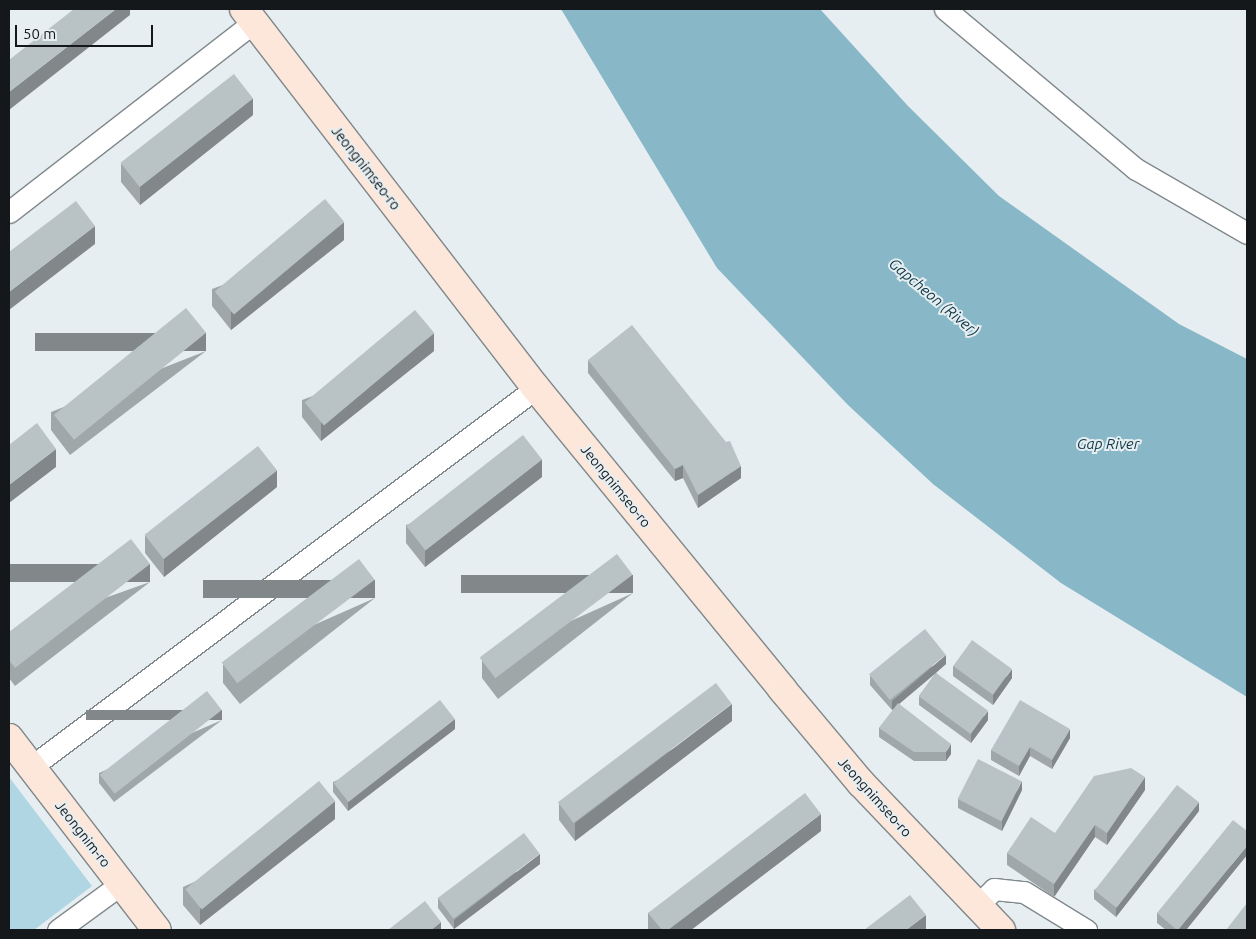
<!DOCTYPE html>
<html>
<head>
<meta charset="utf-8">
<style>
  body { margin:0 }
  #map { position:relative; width:1256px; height:939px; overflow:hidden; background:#e6eef2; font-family:Ubuntu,sans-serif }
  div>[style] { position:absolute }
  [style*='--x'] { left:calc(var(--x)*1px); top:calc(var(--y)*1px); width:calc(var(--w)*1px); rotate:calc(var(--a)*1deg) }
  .green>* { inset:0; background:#b0d6e4 }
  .water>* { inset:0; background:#88b7c8 }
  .roads { filter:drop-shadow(1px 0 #80888b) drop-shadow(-1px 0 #80888b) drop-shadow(0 1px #80888b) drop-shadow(0 -1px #80888b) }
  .street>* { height:21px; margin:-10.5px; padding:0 10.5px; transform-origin:10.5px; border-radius:10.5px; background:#fff }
  .secondary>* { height:28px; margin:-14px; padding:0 14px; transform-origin:14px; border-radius:14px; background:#fde7da }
  .wall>* { inset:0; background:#9fa7a9 }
  .shaded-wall>* { inset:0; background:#82888a; transform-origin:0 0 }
  .building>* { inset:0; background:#b9c2c5; transform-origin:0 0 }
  span { translate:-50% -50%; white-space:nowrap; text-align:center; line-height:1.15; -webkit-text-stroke:4px #e6eef2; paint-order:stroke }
  .street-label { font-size:14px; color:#15181a }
  .water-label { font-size:15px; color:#0d3845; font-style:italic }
  .frame { position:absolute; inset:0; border:10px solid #15181a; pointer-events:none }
  .scale { position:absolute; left:15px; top:25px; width:138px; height:22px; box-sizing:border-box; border:2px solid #15181a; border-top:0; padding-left:6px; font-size:15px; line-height:18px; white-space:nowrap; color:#15181a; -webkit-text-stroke:4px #e6eef2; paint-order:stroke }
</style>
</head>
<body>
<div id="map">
  <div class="green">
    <i style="clip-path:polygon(9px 777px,92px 886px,34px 930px,9px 930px)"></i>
  </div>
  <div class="water">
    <i style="clip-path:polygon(561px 9px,820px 9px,908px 106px,999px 196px,1179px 324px,1247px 359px,1247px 697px,1061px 583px,933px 484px,848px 405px,717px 268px)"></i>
  </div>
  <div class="roads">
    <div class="street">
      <i style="--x:945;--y:9;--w:249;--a:40"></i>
      <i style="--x:1136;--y:169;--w:128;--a:30"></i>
      <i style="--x:9;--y:212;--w:309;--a:-37.8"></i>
      <i style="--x:31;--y:767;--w:631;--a:-36.89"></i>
      <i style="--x:977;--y:906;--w:24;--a:-45"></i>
      <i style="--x:994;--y:889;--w:30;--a:6"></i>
      <i style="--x:1024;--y:892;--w:73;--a:31.5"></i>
      <i style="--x:58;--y:930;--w:78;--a:-36.1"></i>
    </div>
    <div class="secondary">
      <i style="--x:244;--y:9;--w:478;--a:52.4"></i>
      <i style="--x:536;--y:388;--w:389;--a:50.7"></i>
      <i style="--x:782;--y:689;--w:123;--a:50"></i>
      <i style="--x:861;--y:783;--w:203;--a:46.4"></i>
      <i style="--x:9;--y:738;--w:242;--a:52.4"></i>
    </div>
  </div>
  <div class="wall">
    <i style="clip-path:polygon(253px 115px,140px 205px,121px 182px,121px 164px)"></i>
    <i style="clip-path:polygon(344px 240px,231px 330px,212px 306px,212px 289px)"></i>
    <i style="clip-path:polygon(206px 351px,70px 455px,51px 430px,51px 412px)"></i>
    <i style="clip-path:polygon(434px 351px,321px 441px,302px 417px,302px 400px)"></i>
    <i style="clip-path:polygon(588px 360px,741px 478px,698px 508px,683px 478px,675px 481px,588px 373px)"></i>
    <i style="clip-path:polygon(542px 477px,425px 567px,406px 543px,406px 525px)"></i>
    <i style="clip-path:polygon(277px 487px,164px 577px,145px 553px,145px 536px)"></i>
    <i style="clip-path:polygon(150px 582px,15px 686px,9px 678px,9px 632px)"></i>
    <i style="clip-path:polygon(633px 593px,498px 699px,482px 678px,482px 661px)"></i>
    <i style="clip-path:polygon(375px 598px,240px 704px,223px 683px,223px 665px)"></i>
    <i style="clip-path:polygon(946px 664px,936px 673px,988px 720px,971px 743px,919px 705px,919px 696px,935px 674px,899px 704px,951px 754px,946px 761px,914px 761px,879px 737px,879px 728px,894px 709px,892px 710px,870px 685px,870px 676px)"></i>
    <i style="clip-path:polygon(953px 666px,1012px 678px,993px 705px,953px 676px)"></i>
    <i style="clip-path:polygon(222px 720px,114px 802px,99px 783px,99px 773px)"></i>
    <i style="clip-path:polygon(732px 721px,575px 841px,559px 820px,559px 803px)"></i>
    <i style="clip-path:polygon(455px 729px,348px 811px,333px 792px,333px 782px)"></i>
    <i style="clip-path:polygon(1070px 738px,1052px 769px,1030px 756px,1019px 776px,991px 760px,991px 750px)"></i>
    <i style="clip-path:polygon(1022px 790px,1002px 831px,958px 808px,958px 799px)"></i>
    <i style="clip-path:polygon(1145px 790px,1107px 845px,1095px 837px,1054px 897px,1007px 865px,1007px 853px,1055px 833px)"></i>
    <i style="clip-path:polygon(1199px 811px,1116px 917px,1094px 899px,1094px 890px)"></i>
    <i style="clip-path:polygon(335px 819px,200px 925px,183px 905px,183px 887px)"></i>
    <i style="clip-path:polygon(821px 831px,691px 930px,648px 930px,648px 913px)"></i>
    <i style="clip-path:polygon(1247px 855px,1186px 930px,1166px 930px,1157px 923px,1157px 913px)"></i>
    <i style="clip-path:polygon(540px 864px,454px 929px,438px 908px,438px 898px)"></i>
  </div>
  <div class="shaded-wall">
    <i style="clip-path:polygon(116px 9px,130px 9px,130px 15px,9px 110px,9px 92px)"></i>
    <i style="clip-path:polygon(253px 98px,253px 115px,140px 205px,140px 187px)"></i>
    <i style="clip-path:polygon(344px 222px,344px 240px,231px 330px,231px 312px)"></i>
    <i style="clip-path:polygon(95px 226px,95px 244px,9px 310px,9px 292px)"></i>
    <i style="left:206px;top:333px;width:18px;height:171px;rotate:90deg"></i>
    <i style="clip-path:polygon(434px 333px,434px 351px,321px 441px,321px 423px)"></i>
    <i style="clip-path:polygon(56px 449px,56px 467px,9px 503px,9px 485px)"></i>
    <i style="clip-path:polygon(542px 459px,542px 477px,425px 567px,425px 550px)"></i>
    <i style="clip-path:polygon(683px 465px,683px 478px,675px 481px,675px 469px)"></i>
    <i style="clip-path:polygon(741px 466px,741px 478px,698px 508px,698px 495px)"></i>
    <i style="clip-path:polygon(277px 470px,277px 487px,164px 577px,164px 559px)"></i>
    <i style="left:150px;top:564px;width:18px;height:170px;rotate:90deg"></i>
    <i style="left:633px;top:575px;width:18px;height:172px;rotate:90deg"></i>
    <i style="left:375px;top:580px;width:18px;height:172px;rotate:90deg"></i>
    <i style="clip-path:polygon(946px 655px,946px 664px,892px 710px,892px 701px)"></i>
    <i style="clip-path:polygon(1012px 669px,1012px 678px,993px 705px,993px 695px)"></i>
    <i style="clip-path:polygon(732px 704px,732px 721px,575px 841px,575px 823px)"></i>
    <i style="left:222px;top:710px;width:10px;height:136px;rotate:90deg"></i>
    <i style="clip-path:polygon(988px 711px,988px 720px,971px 743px,971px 733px)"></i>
    <i style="clip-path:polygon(455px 719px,455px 729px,348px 811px,348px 802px)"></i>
    <i style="clip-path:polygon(1070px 729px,1070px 738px,1052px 769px,1052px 760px)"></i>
    <i style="clip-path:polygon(951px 744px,951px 754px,946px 761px,946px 752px)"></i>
    <i style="clip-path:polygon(1030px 747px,1030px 756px,1019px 776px,1019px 766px)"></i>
    <i style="clip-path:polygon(1145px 777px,1145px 790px,1107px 845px,1107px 833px)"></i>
    <i style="clip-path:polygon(1022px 781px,1022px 790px,1002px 831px,1002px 821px)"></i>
    <i style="clip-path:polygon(335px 801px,335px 819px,200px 925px,200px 908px)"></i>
    <i style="clip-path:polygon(1199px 802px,1199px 811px,1116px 917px,1116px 907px)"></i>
    <i style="clip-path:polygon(821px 814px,821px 831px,691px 930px,668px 930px)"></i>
    <i style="clip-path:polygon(1095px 825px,1095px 837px,1054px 897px,1054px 884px)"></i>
    <i style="clip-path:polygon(1247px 846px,1247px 855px,1186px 930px,1178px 930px)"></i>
    <i style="clip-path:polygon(540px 854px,540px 864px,454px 929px,454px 920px)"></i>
    <i style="clip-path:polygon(926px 915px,926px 930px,906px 930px)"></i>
    <i style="clip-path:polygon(441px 922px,441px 930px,431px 930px)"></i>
  </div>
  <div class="building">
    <i style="clip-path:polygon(74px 9px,116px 9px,9px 92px,9px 60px)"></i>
    <i style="left:234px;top:74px;width:31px;height:144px;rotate:52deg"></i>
    <i style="left:325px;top:199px;width:30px;height:144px;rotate:50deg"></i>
    <i style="clip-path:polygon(76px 201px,95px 226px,9px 292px,9px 252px)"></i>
    <i style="left:186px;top:308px;width:32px;height:170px;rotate:51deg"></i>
    <i style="left:415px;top:310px;width:30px;height:144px;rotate:50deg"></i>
    <i style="clip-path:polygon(632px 325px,726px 442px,730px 441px,741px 466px,698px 495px,683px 465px,675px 469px,588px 360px)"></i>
    <i style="clip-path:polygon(37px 423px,56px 449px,9px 485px,9px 445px)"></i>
    <i style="left:523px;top:435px;width:31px;height:148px;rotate:52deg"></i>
    <i style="left:258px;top:446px;width:31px;height:144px;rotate:52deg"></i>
    <i style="clip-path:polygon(131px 539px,150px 564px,15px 668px,9px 660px,9px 632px)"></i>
    <i style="left:617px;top:554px;width:26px;height:172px;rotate:53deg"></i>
    <i style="left:359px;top:559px;width:26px;height:172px;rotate:53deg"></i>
    <i style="left:925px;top:629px;width:33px;height:72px;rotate:51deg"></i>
    <i style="left:972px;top:640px;width:49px;height:32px;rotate:36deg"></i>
    <i style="left:936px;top:673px;width:64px;height:29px;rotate:36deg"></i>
    <i style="left:716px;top:683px;width:26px;height:198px;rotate:53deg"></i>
    <i style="left:207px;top:691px;width:24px;height:136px;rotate:52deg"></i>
    <i style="left:440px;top:700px;width:24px;height:135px;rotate:52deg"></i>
    <i style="clip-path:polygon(1020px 700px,1070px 729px,1052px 760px,1030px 747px,1019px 766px,991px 750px)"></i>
    <i style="clip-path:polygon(898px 703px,951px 744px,946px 752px,914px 752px,879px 728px)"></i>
    <i style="left:978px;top:759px;width:49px;height:45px;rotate:27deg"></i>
    <i style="clip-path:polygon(1131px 768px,1145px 777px,1107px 833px,1095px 825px,1054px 884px,1007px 853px,1031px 817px,1055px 833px,1094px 776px)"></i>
    <i style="left:319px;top:781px;width:26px;height:172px;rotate:51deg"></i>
    <i style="left:1177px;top:785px;width:28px;height:134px;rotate:38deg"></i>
    <i style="clip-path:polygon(805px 793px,821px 814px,668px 930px,662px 930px,648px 913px)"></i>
    <i style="clip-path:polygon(1233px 820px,1247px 831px,1247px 846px,1178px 930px,1177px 930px,1157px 913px)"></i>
    <i style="left:524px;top:833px;width:26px;height:108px;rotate:53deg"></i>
    <i style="clip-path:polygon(910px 895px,926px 915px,906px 930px,864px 930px)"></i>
    <i style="clip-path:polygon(425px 901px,441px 922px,431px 930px,388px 930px)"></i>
    <i style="clip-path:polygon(1247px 903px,1247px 930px,1226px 930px)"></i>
  </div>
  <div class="street-label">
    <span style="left:366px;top:168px;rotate:52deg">Jeongnimseo-ro</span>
    <span style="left:616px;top:486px;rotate:51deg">Jeongnimseo-ro</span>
    <span style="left:875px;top:797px;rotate:48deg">Jeongnimseo-ro</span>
    <span style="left:83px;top:834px;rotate:52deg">Jeongnim-ro</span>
  </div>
  <div class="water-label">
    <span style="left:934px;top:297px;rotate:40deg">Gapcheon (River)</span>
    <span style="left:1108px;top:444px">Gap River</span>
  </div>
  <div class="frame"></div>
  <div class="scale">50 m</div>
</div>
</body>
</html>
